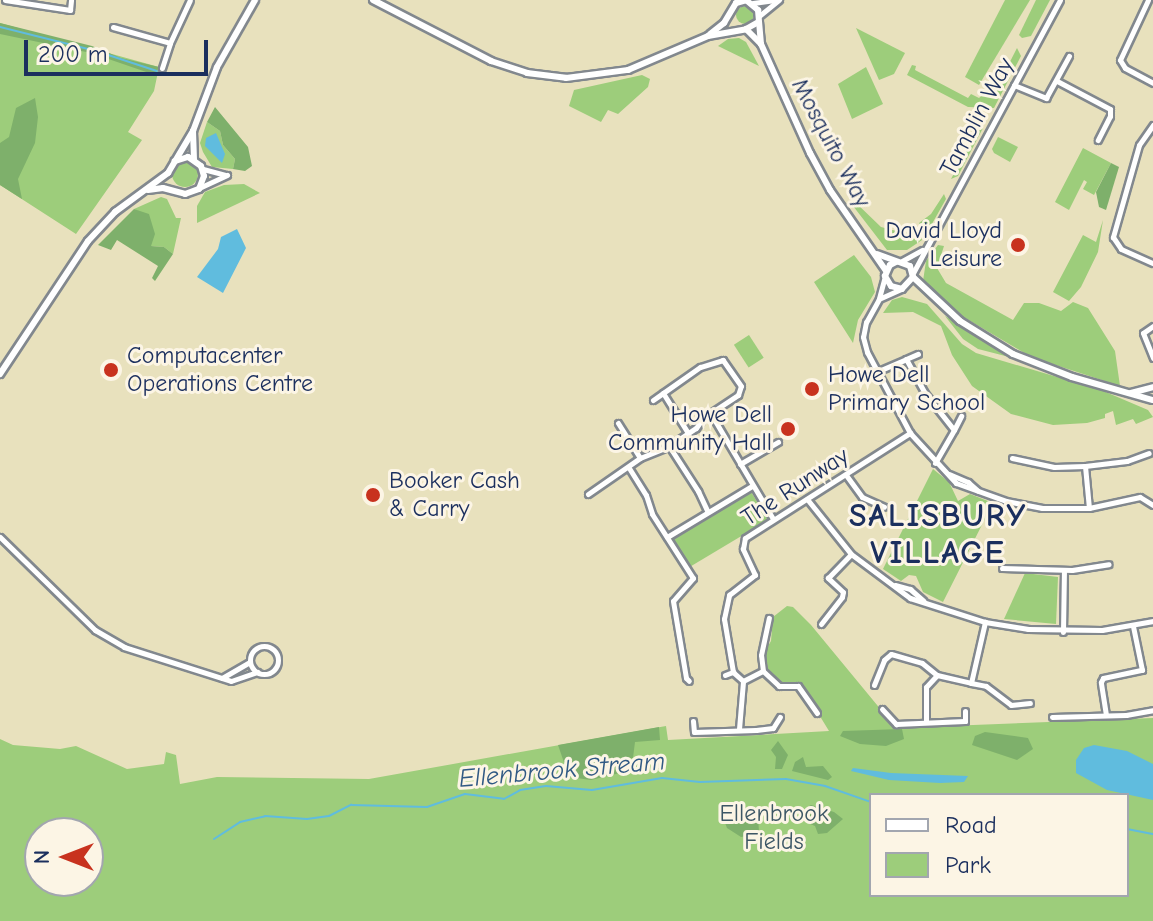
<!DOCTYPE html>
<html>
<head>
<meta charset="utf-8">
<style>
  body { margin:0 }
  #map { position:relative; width:1153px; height:921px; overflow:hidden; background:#e8e1bd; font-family:"Comic Neue",sans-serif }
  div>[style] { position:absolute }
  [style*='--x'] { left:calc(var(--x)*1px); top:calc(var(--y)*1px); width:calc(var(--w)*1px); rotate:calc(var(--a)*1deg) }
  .green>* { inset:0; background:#9dcd7b; transform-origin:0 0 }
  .round { border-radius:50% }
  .forest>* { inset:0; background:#7eb06b }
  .water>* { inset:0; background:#60bcde }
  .stream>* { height:2px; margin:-1px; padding:0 1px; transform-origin:1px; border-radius:1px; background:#60bcde }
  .roads { filter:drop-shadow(2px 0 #82888e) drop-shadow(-2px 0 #82888e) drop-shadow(0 2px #82888e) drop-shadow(0 -2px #82888e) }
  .minor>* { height:5px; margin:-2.5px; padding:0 2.5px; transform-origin:2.5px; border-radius:2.5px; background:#fff }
  .minor>.ring { margin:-2.5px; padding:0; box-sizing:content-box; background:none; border:5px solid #fff; border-radius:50% }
  .tertiary>* { height:6px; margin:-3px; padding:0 3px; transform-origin:3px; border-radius:3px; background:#fff }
  .dots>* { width:22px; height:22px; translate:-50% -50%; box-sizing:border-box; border:4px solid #fcf5e5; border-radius:50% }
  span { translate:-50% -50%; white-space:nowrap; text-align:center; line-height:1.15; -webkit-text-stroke:6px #fcf5e5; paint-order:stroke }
  .street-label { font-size:24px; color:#1b2f5e }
  .poi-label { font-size:24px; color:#1b2f5e }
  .right { translate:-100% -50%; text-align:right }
  .left { translate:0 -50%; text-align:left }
  .park-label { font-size:24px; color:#3c5665 }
  .water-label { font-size:26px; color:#305984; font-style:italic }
  .district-label { font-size:32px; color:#1b2f5e; font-weight:700; letter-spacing:2px }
  .legend { position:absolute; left:869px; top:793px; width:260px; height:104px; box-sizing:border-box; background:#fcf5e5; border:2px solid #a2a6af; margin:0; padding:10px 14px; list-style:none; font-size:24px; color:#1b2f5e }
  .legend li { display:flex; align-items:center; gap:16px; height:40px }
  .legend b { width:40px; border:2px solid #a2a6af }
  .north { position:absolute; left:24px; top:817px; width:80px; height:80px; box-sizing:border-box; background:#fcf5e5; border:2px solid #a2a6af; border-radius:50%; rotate:270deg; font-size:22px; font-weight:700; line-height:32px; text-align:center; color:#1b2f5e }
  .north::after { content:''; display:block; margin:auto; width:28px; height:36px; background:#c8321e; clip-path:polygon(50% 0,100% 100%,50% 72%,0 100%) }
  .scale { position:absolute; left:24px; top:40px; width:184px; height:36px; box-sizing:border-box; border:4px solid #1b2f5e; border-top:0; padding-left:10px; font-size:24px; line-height:28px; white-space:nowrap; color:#1b2f5e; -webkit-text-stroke:6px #fcf5e5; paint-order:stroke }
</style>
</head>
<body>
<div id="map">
  <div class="green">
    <i style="clip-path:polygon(1005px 0,1030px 0,979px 85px,965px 77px)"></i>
    <i style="clip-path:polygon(1036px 0,1050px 0,1031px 36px,1022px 38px,1019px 35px)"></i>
    <i class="round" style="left:736px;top:6px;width:18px;height:18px"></i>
    <i style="clip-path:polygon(0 23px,159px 67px,154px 91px,128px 132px,142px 140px,76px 234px,0 185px)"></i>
    <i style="clip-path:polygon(856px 28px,905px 53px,894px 74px,879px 80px)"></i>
    <i style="clip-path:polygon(728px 39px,739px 38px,746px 42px,759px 66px,718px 46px)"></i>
    <i style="clip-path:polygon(1017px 48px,1021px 56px,994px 108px,968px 107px,907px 75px,912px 65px,916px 66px,915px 70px,968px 98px,971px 94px,979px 98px,988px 90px,994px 93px)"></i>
    <i style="clip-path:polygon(866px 67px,883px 104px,852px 119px,838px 84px)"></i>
    <i style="clip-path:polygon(642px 75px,650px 79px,648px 87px,618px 114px,608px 110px,601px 122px,569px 106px,574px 90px)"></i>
    <i style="clip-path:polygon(207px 122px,220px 131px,223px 145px,235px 159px,233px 169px,212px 167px,203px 152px,200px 143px)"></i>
    <i style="clip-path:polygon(982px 122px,983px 128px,958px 176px,951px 179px)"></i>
    <i style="clip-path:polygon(998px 137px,1018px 147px,1010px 162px,994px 153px,992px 149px)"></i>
    <i style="clip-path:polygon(1083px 148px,1111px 163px,1094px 195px,1083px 189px,1087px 182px,1084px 180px,1069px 210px,1055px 202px)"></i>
    <i class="round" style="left:172px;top:161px;width:26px;height:26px"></i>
    <i style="clip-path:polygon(244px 184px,260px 193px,197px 223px,197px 206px,205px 192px,224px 185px)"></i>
    <i style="clip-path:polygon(944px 194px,946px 199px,924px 238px,919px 223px,931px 214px)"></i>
    <i style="clip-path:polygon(161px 197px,167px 199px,176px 218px,181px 218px,173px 254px,164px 247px,151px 246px,143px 214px,134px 209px)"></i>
    <i style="clip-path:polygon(853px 200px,881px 227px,904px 233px,918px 230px,922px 240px,907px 250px,887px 250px,850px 202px)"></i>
    <i style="clip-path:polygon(1103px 220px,1098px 252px,1081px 287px,1069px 301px,1053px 292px,1083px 235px,1096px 242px)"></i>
    <i style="clip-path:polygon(938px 245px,944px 246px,937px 268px,946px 283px,1013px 320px,1024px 303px,1039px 303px,1061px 311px,1073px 302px,1088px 308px,1115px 351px,1120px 386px,1031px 357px,955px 312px,923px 281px,926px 261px)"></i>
    <i style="clip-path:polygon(854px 255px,871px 277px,875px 292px,858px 320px,853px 343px,814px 282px)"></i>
    <i style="clip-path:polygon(902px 297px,927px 304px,962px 344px,976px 353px,1101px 390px,1148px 410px,1153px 417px,1136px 424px,1133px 419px,1116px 425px,1113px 411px,1105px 414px,1105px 418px,1087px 423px,1053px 425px,1011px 414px,972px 386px,952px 355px,941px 326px,913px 312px,883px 313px,892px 300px)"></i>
    <i style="clip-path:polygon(945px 316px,997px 348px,1021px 360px,978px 349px,963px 339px)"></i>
    <i style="left:749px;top:335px;width:27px;height:18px;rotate:57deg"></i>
    <i style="clip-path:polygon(933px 469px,949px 482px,958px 501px,970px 494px,993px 503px,943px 602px,923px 592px,916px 576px,909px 575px,901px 581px,883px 569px)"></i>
    <i style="left:750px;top:490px;width:35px;height:91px;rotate:59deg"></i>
    <i style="clip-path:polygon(1025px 573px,1058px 577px,1056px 624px,1004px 619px)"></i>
    <i style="clip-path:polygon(evenodd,787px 606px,793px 607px,811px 625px,896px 728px,1153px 718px,1153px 921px,0 921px,0 739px,13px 745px,60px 749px,76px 746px,127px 769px,164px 764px,166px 752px,176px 755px,180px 784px,217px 777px,369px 779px,666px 726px,668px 740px,829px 731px,799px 682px,778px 683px,768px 669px,765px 651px,771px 641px,773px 617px,787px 606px,871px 795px,1127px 795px,1127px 895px,871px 895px,871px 795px,787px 606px,40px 833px,88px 833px,88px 881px,40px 881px,40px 833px)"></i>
  </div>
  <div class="forest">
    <i style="clip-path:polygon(0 23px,92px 46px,121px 58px,159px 67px,155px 75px,91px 53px,0 34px)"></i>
    <i style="clip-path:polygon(35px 98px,38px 117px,35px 143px,18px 179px,22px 199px,0 185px,0 143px,9px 137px,16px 108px)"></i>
    <i style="clip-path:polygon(215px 107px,248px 147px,252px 166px,245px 171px,233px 169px,235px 159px,223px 145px,220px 131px,207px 122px)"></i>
    <i style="clip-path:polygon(1111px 163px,1119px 167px,1106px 210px,1099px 207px,1096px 192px)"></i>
    <i style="clip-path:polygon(134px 209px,149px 214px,155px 234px,151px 246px,164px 247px,173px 254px,155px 281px,152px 278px,158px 266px,117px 240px,111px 250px,98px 245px)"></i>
    <i style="clip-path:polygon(659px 727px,660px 740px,635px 742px,633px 758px,623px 759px,624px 772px,591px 780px,569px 777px,558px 745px)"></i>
    <i style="clip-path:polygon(902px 729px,904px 739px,886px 746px,860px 744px,840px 736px,843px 731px)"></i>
    <i style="clip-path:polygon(985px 732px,1028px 738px,1033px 749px,1017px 760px,972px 745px,975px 736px)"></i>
    <i style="clip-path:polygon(778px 741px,788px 755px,782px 769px,775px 769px,776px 757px,771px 750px)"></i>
    <i style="clip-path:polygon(803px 757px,806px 767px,823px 766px,832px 777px,828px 780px,792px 771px,795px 762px)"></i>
    <i style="clip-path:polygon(811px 805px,834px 812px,843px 819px,827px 833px,818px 834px,815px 826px,803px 821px,804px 809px)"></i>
    <i style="clip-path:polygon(722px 815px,758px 817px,760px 846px,747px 836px,741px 837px,727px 828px)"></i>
  </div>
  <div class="water">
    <i style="clip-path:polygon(216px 133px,225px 154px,222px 163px,205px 146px,206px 138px)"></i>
    <i style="clip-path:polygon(237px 229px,246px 248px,223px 293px,197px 277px,218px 249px,221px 237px)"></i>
    <i style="clip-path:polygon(1094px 745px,1127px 751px,1153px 764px,1153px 800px,1107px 790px,1076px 773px,1076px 760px,1084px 748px)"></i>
    <i style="clip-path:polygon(853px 768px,891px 773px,968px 776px,964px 782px,940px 783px,889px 780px,851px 771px)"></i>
  </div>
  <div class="stream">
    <i style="--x:0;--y:27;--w:99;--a:14"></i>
    <i style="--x:96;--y:51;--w:64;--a:18.2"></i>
    <i style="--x:1127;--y:829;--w:26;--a:11"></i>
    <i style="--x:214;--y:839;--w:31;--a:-33"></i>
    <i style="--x:240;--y:822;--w:26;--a:-13"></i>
    <i style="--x:265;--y:816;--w:42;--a:4.1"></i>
    <i style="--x:307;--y:819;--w:22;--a:-8"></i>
    <i style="--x:329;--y:816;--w:25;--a:-27"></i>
    <i style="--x:351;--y:805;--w:76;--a:1.5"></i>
    <i style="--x:427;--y:807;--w:40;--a:-18.9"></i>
    <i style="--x:465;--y:794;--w:39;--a:7"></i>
    <i style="--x:504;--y:799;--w:18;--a:-29"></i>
    <i style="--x:520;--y:790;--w:26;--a:-9"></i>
    <i style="--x:546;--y:786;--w:46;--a:5"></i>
    <i style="--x:592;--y:790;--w:71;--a:-9.7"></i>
    <i style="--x:662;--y:778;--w:38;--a:6"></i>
    <i style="--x:700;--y:782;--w:86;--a:-2"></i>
    <i style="--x:786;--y:779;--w:40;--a:10"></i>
    <i style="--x:825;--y:786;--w:49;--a:19.2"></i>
  </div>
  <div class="roads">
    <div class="minor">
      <i style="--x:5;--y:0;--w:66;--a:8.7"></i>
      <i style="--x:70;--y:10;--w:10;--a:-84"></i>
      <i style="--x:1148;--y:0;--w:66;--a:115"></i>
      <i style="--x:1120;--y:60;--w:9;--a:58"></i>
      <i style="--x:1125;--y:68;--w:32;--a:28"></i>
      <i style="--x:753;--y:3;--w:22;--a:-8"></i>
      <i style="--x:759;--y:16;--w:26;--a:-39"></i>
      <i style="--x:113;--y:27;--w:59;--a:15.7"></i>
      <i style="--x:170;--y:43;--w:47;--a:-65.1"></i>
      <i style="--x:162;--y:68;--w:26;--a:-72"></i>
      <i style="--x:1057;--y:81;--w:60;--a:27.8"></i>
      <i style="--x:1110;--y:109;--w:7;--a:90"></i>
      <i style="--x:1110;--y:116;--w:27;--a:117"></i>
      <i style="--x:1014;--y:85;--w:35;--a:22"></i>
      <i style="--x:1046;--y:98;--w:48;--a:-61.3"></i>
      <i style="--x:1153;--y:125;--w:24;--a:125"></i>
      <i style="--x:1139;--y:145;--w:96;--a:105.8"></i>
      <i style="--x:1113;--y:237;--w:14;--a:56"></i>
      <i style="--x:1121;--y:249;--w:35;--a:24"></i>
      <i style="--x:203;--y:169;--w:23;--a:15"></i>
      <i style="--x:199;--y:188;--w:31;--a:-25"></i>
      <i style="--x:902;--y:261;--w:23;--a:-29"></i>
      <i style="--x:913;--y:273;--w:310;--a:-61.7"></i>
      <i style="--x:885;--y:276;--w:24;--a:105"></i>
      <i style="--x:879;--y:299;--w:26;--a:119"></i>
      <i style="--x:866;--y:322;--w:15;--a:101"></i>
      <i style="--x:863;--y:337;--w:16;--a:75"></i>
      <i style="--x:867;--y:352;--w:92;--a:62"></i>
      <i style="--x:910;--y:433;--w:68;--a:47.4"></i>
      <i style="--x:956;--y:483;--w:53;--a:19.8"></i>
      <i style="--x:1006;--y:501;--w:37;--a:11"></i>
      <i style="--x:1042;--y:508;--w:47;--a:0"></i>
      <i style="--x:1089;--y:508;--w:52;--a:-12.2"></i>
      <i style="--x:1140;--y:497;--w:15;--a:32"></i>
      <i style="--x:881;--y:298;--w:22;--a:-24"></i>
      <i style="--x:1153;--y:326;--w:12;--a:145"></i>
      <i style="--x:1143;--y:333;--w:27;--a:68"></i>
      <i style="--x:906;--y:359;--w:13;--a:-23"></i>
      <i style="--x:876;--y:372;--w:33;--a:-23"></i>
      <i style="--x:906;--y:359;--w:38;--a:61"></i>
      <i style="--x:924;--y:392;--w:48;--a:51.7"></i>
      <i style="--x:954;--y:430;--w:38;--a:120"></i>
      <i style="--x:653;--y:400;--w:12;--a:-35"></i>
      <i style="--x:711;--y:414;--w:122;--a:59.4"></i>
      <i style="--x:618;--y:423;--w:41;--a:57.8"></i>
      <i style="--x:954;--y:430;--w:16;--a:-63"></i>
      <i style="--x:669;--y:446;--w:54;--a:57.2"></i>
      <i style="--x:698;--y:491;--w:23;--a:65"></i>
      <i style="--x:1012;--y:458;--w:43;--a:12.1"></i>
      <i style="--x:1054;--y:467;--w:31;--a:-2"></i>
      <i style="--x:1085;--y:466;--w:42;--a:-6.8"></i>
      <i style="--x:1127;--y:461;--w:23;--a:-20"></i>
      <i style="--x:740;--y:464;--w:44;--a:-30.1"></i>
      <i style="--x:1085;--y:466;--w:42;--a:84.6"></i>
      <i style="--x:629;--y:468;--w:32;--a:58"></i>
      <i style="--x:646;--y:495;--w:20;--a:72"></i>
      <i style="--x:652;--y:514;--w:76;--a:57.4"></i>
      <i style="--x:693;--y:578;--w:30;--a:131"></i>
      <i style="--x:673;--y:601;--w:78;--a:80.4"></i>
      <i style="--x:686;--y:678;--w:4;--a:45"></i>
      <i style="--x:949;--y:474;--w:21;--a:23"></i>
      <i style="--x:968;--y:482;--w:13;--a:42"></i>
      <i style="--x:846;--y:475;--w:27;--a:54"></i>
      <i style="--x:862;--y:497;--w:24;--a:24"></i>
      <i style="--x:588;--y:494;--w:63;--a:-34.7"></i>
      <i style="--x:640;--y:458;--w:31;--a:-22"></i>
      <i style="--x:669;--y:446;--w:32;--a:-34"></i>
      <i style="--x:696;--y:428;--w:12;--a:-55"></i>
      <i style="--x:703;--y:418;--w:42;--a:-33.3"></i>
      <i style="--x:738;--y:395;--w:9;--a:-72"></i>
      <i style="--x:741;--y:386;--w:32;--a:-125"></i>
      <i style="--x:723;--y:360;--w:24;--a:163"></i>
      <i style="--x:700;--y:367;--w:45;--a:144.9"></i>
      <i style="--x:663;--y:393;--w:47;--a:58"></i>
      <i style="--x:807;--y:499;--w:70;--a:51.3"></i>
      <i style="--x:851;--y:554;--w:74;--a:36.7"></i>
      <i style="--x:910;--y:598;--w:79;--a:17.7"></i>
      <i style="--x:985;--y:622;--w:44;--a:9.2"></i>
      <i style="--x:1028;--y:629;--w:74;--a:0.8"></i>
      <i style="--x:1102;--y:630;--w:52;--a:-10"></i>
      <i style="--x:0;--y:537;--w:133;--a:44.4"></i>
      <i style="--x:95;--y:630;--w:34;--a:30"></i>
      <i style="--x:124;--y:647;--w:112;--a:17.6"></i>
      <i style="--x:231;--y:681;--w:28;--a:-19"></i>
      <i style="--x:667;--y:537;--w:99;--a:-31"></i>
      <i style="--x:1002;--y:568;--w:70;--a:1.6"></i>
      <i style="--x:1072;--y:570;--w:37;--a:-9"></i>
      <i style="--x:895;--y:585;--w:16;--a:15"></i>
      <i style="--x:910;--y:589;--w:18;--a:41"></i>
      <i style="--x:821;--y:624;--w:34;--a:-52"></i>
      <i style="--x:842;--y:597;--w:5;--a:-79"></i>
      <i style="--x:843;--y:592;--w:21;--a:-137"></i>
      <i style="--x:828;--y:578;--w:33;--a:-46"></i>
      <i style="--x:1063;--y:632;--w:62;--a:-89.1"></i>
      <i class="ring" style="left:250px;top:646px;width:23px;height:23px"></i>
      <i style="--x:763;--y:671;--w:22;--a:43"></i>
      <i style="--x:779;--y:686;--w:19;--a:0"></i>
      <i style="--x:798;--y:686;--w:33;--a:55"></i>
      <i style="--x:725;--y:675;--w:9;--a:-21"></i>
      <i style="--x:222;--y:678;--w:32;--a:-30"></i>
      <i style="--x:743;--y:681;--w:22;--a:-27"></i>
      <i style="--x:763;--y:671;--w:16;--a:-97"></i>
      <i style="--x:761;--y:655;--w:38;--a:-78"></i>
      <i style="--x:971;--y:683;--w:15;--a:11"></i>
      <i style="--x:986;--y:686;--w:31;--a:37"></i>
      <i style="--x:1011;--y:705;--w:19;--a:-6"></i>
      <i style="--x:874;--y:685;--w:27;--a:-68"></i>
      <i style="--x:884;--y:660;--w:9;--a:-41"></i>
      <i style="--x:891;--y:654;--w:32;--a:16"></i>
      <i style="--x:922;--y:663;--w:19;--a:39"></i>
      <i style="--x:882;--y:709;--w:21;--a:47"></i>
      <i style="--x:896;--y:724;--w:69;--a:-2.5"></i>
      <i style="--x:965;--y:721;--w:10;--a:-90"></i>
      <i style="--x:1106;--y:715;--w:33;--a:-99"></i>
      <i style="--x:1101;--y:682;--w:4;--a:-63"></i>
      <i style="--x:1103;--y:678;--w:40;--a:-12"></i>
      <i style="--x:1142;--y:670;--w:45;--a:-101.6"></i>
      <i style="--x:1052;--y:717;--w:74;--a:-1.5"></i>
      <i style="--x:1126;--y:715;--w:27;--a:-10"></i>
      <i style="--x:693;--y:721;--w:11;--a:85"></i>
      <i style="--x:694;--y:732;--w:62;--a:-1.8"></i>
      <i style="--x:756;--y:730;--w:17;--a:-7"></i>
      <i style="--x:773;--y:728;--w:13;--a:-58"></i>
      <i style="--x:926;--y:722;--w:35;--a:-90"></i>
      <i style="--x:926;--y:687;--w:16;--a:-47"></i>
      <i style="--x:937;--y:675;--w:35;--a:13"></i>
      <i style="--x:971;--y:683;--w:63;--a:-77.1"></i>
      <i style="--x:739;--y:729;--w:48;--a:-85.2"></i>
      <i style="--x:743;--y:681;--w:13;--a:-138"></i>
      <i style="--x:733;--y:672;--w:54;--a:-99.6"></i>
      <i style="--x:724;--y:619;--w:25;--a:-78"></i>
      <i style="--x:729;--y:595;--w:33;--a:-38"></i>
      <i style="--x:755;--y:575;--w:29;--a:-115"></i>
      <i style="--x:743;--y:549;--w:11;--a:-80"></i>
      <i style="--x:745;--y:538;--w:196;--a:-32.5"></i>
    </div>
    <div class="tertiary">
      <i style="--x:373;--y:0;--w:133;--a:27.3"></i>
      <i style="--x:491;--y:61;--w:38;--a:18"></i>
      <i style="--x:527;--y:73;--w:39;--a:7"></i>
      <i style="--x:566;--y:78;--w:63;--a:-7.4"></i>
      <i style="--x:628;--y:70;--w:87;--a:-23"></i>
      <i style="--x:708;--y:36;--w:39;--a:-10"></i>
      <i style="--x:746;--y:29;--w:13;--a:-29"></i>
      <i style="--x:746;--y:0;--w:16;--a:40"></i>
      <i style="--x:758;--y:10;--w:34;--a:85"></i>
      <i style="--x:761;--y:44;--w:120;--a:65.8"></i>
      <i style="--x:810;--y:153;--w:42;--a:61.6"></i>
      <i style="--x:830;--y:190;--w:98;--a:55.3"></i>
      <i style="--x:746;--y:29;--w:21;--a:45"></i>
      <i style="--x:710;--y:34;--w:18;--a:-38"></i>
      <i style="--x:724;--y:23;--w:23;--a:-59"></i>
      <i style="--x:736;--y:3;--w:11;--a:-15"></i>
      <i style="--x:193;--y:131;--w:28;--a:88"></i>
      <i style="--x:148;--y:190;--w:15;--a:-8"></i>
      <i style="--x:163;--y:188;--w:23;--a:15"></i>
      <i style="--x:185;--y:194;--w:15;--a:-20"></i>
      <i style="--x:199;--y:189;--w:14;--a:-69"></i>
      <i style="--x:204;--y:176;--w:10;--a:-107"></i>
      <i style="--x:201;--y:166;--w:16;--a:-145"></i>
      <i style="--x:188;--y:157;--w:14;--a:163"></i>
      <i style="--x:877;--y:254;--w:35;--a:20"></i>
      <i style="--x:910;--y:266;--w:11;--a:75"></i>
      <i style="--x:913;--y:277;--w:16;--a:133"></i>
      <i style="--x:902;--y:289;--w:11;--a:-165"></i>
      <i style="--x:891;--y:286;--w:12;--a:-121"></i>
      <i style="--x:885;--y:276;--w:12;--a:-66"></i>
      <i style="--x:890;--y:265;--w:7;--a:-27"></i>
      <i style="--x:913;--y:277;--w:64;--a:43.1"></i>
      <i style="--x:960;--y:321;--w:62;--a:31.9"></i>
      <i style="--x:1013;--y:354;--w:63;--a:21.3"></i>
      <i style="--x:1072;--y:377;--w:84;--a:15.9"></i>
      <i style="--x:0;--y:374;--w:159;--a:-56.5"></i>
      <i style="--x:88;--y:241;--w:40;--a:-47"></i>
      <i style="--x:115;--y:212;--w:66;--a:-36.3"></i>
      <i style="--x:168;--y:173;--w:49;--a:-59.2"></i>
      <i style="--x:193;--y:131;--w:68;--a:-69.4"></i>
      <i style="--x:217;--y:67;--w:77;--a:-60.4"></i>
      <i style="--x:1131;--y:393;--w:23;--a:-15"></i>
    </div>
  </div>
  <div class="dots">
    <i style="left:1018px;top:245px;background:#c8321e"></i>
    <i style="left:111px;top:370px;background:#c8321e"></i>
    <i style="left:812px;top:389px;background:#c8321e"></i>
    <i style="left:788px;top:429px;background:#c8321e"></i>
    <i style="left:373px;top:495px;background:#c8321e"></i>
  </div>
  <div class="street-label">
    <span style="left:977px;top:117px;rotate:-62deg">Tamblin Way</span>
    <span style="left:831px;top:143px;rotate:62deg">Mosquito Way</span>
    <span style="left:795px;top:487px;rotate:-33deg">The Runway</span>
  </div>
  <div class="poi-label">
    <span class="right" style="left:1002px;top:245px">David Lloyd<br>Leisure</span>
    <span class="left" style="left:127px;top:370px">Computacenter<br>Operations Centre</span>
    <span class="left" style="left:828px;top:389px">Howe Dell<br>Primary School</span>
    <span class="right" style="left:772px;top:429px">Howe Dell<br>Community Hall</span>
    <span class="left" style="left:389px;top:495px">Booker Cash<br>&amp; Carry</span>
  </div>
  <div class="park-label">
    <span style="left:774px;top:828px">Ellenbrook<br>Fields</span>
  </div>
  <div class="water-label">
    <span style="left:562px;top:771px;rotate:-5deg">Ellenbrook Stream</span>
  </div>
  <div class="district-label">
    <span style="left:938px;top:535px">SALISBURY<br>VILLAGE</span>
  </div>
  <ul class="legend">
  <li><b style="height:10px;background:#fff"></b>Road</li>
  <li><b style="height:22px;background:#9dcd7b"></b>Park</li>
  </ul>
  <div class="north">N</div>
  <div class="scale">200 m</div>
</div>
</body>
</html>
